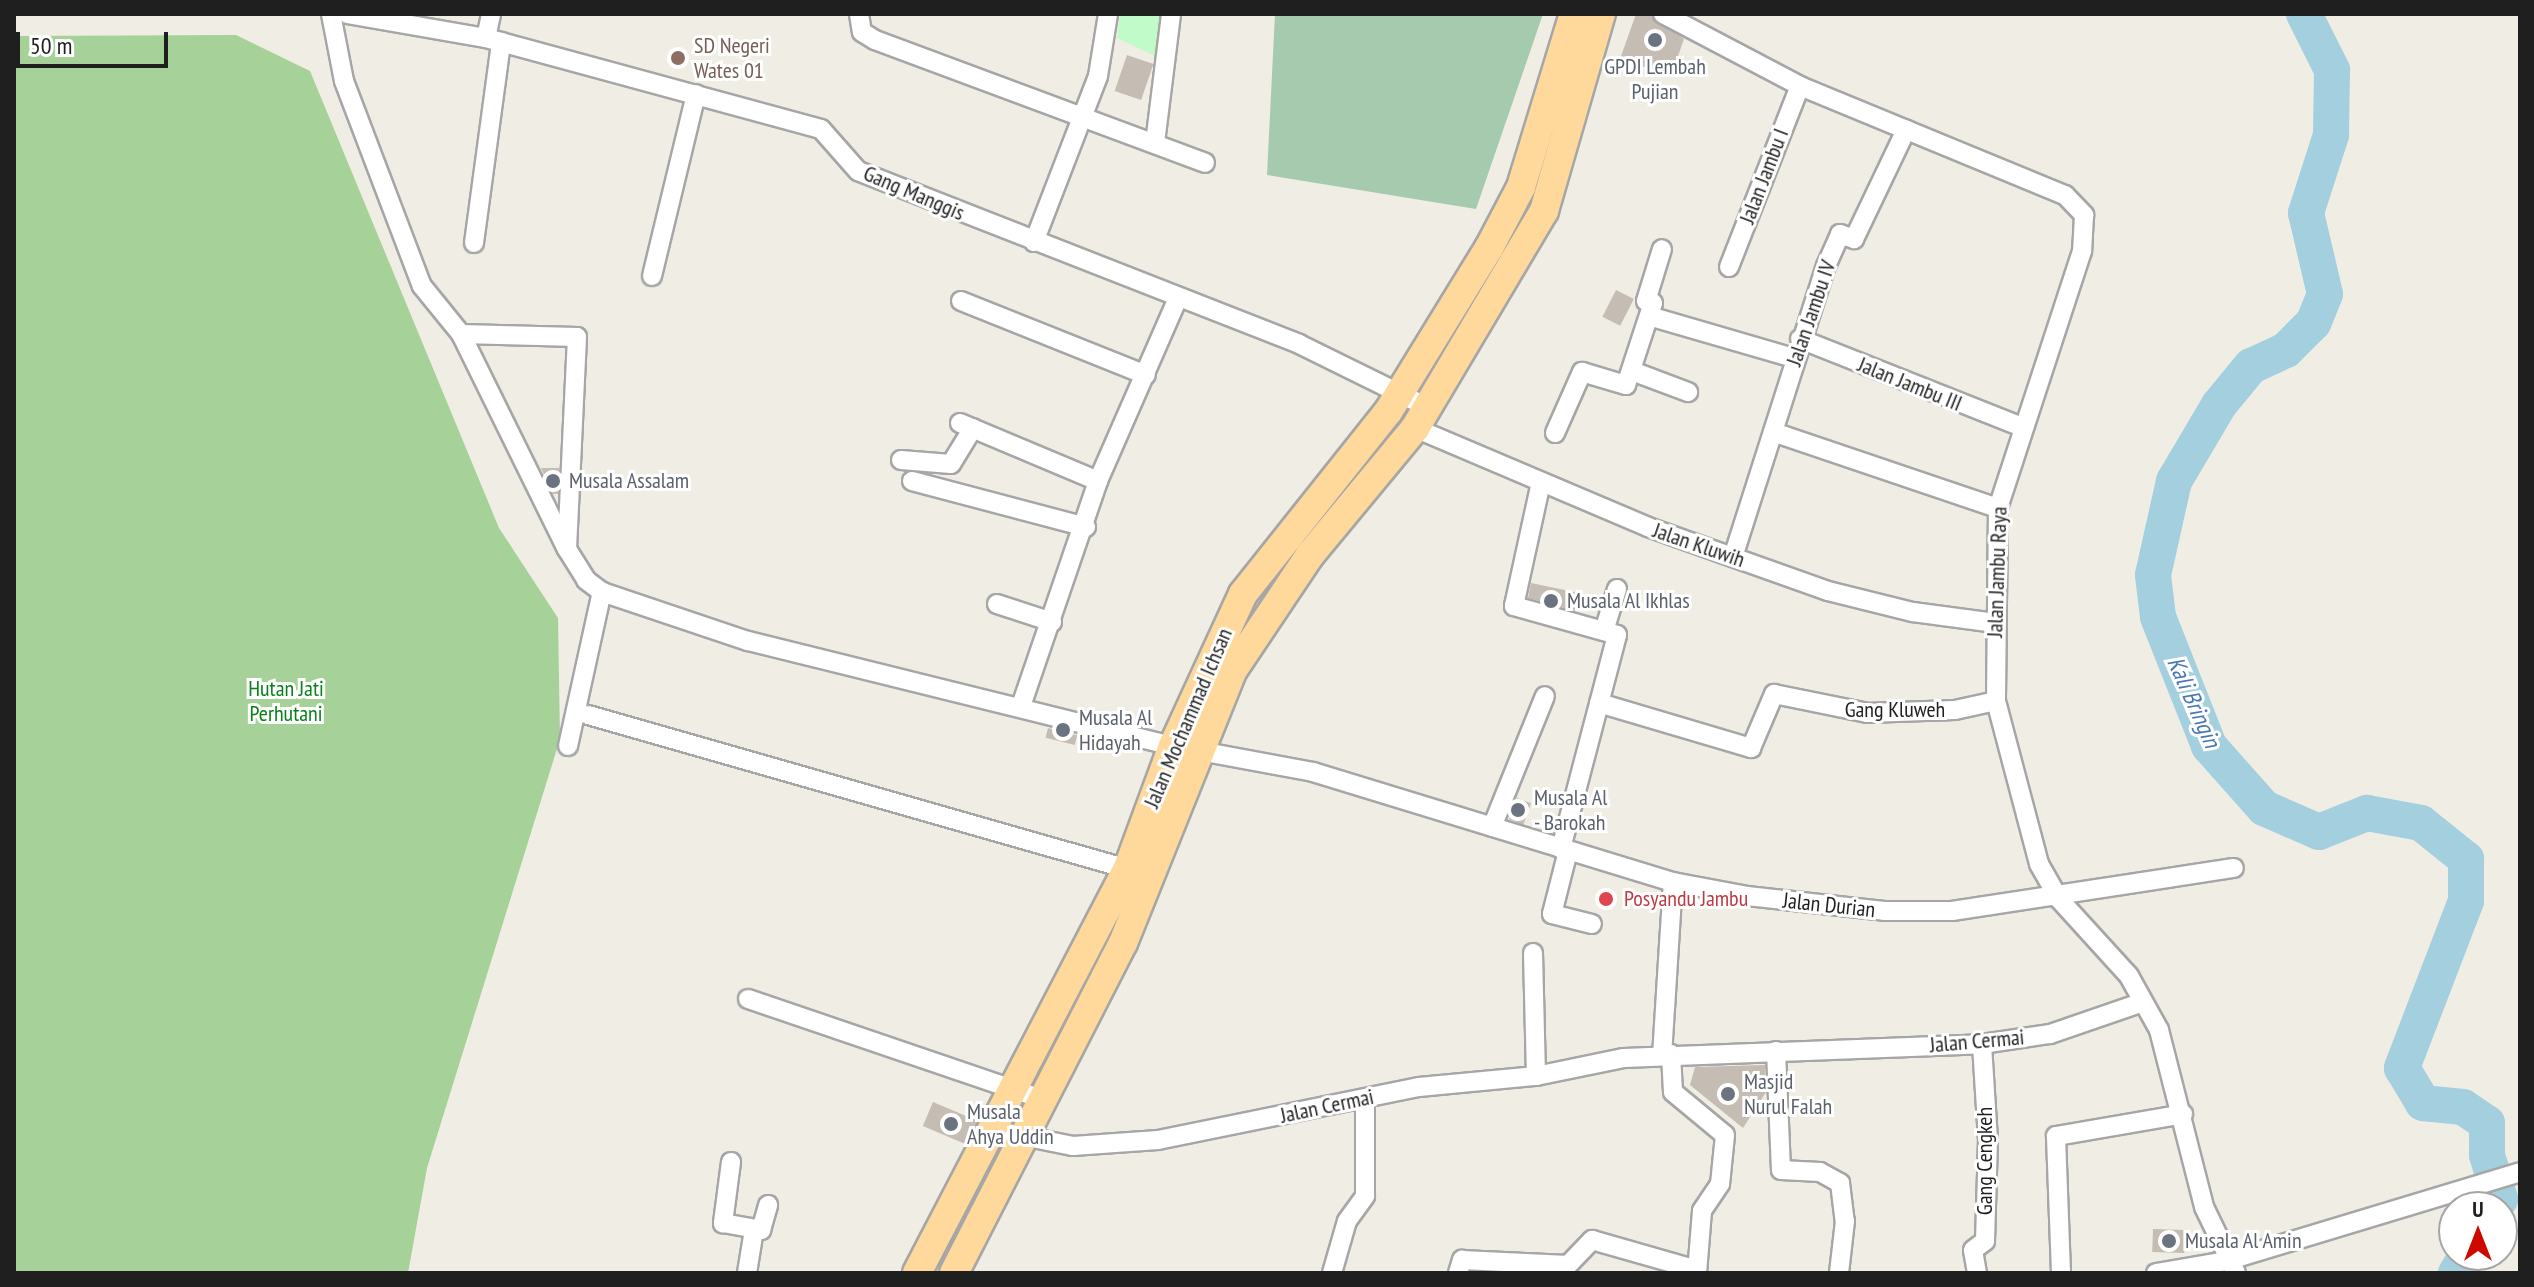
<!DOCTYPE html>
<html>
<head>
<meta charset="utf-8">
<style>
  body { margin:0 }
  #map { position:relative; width:2534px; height:1287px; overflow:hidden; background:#f0ede5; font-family:"PT Sans Narrow",sans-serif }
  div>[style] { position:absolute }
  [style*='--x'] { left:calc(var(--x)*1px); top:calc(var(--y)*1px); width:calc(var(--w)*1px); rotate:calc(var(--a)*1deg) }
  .forest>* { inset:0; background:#a6d199 }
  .cemetery>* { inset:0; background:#a6caad }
  .park>* { inset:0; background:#c1fbc9 }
  .river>* { height:36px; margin:-18px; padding:0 18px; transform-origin:18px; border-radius:18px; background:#a4cfdf }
  .building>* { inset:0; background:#c5bcb4; transform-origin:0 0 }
  .roads { filter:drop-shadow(2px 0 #a6a6a6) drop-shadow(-2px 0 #a6a6a6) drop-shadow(0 2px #a6a6a6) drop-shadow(0 -2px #a6a6a6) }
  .street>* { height:18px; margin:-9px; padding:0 9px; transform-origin:9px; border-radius:9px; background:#fff }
  .primary>* { height:28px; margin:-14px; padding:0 14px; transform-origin:14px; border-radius:14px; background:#ffd99c }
  .dots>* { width:22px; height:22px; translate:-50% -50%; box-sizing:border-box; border:4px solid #fff; border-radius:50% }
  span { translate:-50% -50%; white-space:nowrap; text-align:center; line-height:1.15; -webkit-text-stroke:6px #fff; paint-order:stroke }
  .education-label { font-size:22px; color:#785e54 }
  .left { translate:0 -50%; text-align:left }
  .worship-label { font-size:22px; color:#5b616d }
  .street-label { font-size:22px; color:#1f1f1f }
  .park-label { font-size:22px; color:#088218 }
  .health-label { font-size:22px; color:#be3a42 }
  .water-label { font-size:24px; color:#4878b3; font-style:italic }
  .frame { position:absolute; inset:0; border:16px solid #1f1f1f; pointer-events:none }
  .north { position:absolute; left:2438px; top:1191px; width:80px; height:80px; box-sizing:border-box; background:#fff; border:2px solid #a5a5a5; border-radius:50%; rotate:0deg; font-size:22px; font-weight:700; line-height:32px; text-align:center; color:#1f1f1f }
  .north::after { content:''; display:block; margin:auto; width:28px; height:36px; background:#ce0a00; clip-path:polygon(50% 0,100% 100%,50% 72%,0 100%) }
  .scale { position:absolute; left:16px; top:32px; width:152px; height:36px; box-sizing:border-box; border:4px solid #1f1f1f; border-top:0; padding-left:10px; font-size:24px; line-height:28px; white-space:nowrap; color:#1f1f1f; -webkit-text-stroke:6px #fff; paint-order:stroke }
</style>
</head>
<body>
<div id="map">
  <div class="forest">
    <i style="clip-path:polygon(236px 35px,310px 71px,499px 528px,558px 618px,560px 739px,427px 1168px,408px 1273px,14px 1273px,14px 36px)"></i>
  </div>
  <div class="cemetery">
    <i style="clip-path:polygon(1275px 14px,1543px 14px,1476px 209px,1267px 175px)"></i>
  </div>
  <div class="park">
    <i style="clip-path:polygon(1120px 14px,1161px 14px,1157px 57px,1117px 38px)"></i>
  </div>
  <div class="river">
    <i style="--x:2304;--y:14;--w:63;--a:63.4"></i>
    <i style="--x:2332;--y:70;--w:65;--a:90.9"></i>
    <i style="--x:2331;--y:135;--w:82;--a:107.8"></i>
    <i style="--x:2306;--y:213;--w:83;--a:76.8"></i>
    <i style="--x:2325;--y:294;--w:31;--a:112"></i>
    <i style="--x:2313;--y:323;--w:38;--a:135"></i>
    <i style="--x:2286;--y:350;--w:38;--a:155"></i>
    <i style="--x:2251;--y:366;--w:50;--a:129.4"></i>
    <i style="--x:2219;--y:405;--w:88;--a:120.6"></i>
    <i style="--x:2174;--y:481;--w:96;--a:102.6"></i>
    <i style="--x:2153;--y:575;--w:42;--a:83.2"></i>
    <i style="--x:2158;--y:617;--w:139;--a:68.4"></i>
    <i style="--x:2209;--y:746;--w:83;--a:48.4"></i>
    <i style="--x:2264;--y:808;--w:60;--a:23.6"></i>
    <i style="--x:2319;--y:832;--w:52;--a:-21.6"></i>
    <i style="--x:2367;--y:813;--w:55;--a:10.5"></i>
    <i style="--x:2421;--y:823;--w:58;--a:38.7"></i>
    <i style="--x:2466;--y:859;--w:42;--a:90"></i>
    <i style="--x:2466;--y:901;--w:179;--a:111"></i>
    <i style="--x:2402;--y:1068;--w:41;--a:59"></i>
    <i style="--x:2423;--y:1103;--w:40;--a:5.7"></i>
    <i style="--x:2463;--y:1107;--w:29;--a:34"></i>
    <i style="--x:2487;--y:1123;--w:32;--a:90"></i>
    <i style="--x:2487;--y:1155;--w:46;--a:73.5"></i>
    <i style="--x:2500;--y:1199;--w:10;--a:127"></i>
    <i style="--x:2456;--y:1273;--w:21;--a:-59"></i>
  </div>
  <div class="building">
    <i style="clip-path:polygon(1636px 14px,1651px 14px,1684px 39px,1671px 76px,1620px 59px)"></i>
    <i style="left:1127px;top:55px;width:28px;height:38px;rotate:19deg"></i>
    <i style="left:1616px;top:290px;width:20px;height:30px;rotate:27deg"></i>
    <i style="clip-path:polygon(541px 468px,559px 468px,558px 494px,553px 494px)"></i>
    <i style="clip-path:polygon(1531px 583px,1579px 593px,1575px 611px,1528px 598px)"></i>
    <i style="left:1048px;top:728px;width:30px;height:10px;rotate:14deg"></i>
    <i style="left:1517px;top:798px;width:15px;height:23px;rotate:20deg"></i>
    <i style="clip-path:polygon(1765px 1065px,1766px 1092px,1743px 1128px,1690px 1085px,1695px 1067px)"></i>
    <i style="left:933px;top:1102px;width:48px;height:26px;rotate:23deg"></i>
    <i style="left:2153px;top:1229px;width:32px;height:23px;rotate:2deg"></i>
  </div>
  <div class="roads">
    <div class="street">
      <i style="--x:331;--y:14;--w:68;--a:79"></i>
      <i style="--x:344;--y:81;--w:219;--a:69.2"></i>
      <i style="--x:422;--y:286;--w:62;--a:50.9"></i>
      <i style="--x:461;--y:334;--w:240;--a:63.8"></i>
      <i style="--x:567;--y:549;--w:36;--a:58"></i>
      <i style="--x:586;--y:580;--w:20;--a:37"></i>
      <i style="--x:602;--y:592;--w:154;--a:18.6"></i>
      <i style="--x:748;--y:641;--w:438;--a:13.9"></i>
      <i style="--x:1173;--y:746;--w:142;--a:10.5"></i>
      <i style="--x:1313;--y:772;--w:376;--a:17"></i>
      <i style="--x:1673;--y:882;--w:75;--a:10.7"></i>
      <i style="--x:1747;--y:896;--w:138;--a:6.2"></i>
      <i style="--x:1884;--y:911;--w:68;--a:0"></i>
      <i style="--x:1952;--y:911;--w:285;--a:-8.7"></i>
      <i style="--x:347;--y:14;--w:141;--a:9.8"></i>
      <i style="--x:486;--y:38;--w:347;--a:15.2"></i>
      <i style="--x:821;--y:129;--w:56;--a:48.6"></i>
      <i style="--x:858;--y:171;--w:474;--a:21.4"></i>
      <i style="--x:1299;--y:344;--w:143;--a:26.2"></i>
      <i style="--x:859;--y:14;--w:18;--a:81"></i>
      <i style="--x:862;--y:32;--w:15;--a:32"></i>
      <i style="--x:875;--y:40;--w:352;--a:20.4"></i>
      <i style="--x:1663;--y:14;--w:155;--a:27.7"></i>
      <i style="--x:1800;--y:86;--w:287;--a:22.4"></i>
      <i style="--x:2065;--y:195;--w:28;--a:46"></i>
      <i style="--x:2084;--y:215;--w:36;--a:93"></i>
      <i style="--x:2082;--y:251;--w:270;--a:108.1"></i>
      <i style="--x:1998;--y:508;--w:193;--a:90.6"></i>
      <i style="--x:1996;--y:701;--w:169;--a:75.2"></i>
      <i style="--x:2039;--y:864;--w:40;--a:60.3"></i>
      <i style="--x:2059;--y:899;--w:104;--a:47.7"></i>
      <i style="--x:2129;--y:976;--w:62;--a:60.9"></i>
      <i style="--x:2159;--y:1030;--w:183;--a:75.7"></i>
      <i style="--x:2204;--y:1207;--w:73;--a:64.1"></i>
      <i style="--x:486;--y:38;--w:25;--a:-78"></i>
      <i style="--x:1155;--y:143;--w:130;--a:-82.9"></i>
      <i style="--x:1034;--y:242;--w:178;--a:-68.9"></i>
      <i style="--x:1098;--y:76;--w:63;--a:-80.8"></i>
      <i style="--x:474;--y:243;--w:203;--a:-82.3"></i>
      <i style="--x:1729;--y:267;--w:194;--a:-68.6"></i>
      <i style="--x:652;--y:276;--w:187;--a:-76.4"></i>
      <i style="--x:961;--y:301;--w:199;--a:21.8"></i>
      <i style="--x:1649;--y:316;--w:151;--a:16.2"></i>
      <i style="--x:461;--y:334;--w:116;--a:1.5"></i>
      <i style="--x:577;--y:337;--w:212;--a:92.7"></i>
      <i style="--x:1800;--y:339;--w:239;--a:21.6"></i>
      <i style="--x:1632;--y:371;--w:60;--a:20.6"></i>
      <i style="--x:960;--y:423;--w:150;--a:22.8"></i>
      <i style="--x:1415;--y:428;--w:253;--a:23"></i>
      <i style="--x:1648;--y:527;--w:191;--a:19.6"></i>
      <i style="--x:1828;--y:591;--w:88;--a:13.9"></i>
      <i style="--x:1913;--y:612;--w:83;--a:7.6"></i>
      <i style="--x:1773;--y:432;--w:237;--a:18.7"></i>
      <i style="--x:1555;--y:433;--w:67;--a:-66.1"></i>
      <i style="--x:1582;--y:372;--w:46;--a:16.5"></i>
      <i style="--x:1626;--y:385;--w:86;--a:-71.8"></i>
      <i style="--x:1653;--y:303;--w:7;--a:-164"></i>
      <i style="--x:1646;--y:301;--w:54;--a:-72.9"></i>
      <i style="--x:901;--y:460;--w:50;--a:4.6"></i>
      <i style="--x:951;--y:464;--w:42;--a:-58.6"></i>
      <i style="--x:912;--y:481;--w:180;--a:14.8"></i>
      <i style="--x:1541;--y:482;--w:127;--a:102.3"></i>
      <i style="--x:1514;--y:606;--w:107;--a:15.7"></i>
      <i style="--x:1617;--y:635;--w:221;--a:104.7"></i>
      <i style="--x:1733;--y:557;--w:305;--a:-72.3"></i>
      <i style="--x:1826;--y:266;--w:35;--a:-66"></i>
      <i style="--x:1840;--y:234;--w:15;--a:20"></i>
      <i style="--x:1854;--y:239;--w:121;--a:-64.5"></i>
      <i style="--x:997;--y:604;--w:58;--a:18.1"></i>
      <i style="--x:1604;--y:631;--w:44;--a:-72.8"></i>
      <i style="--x:1599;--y:703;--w:159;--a:16.5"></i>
      <i style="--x:1751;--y:748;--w:59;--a:-66.9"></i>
      <i style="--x:1774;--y:694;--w:95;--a:11.5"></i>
      <i style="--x:1867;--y:713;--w:88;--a:-2"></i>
      <i style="--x:1955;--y:710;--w:42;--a:-12.4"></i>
      <i style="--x:1021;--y:706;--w:238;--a:-71.1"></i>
      <i style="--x:1098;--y:481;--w:197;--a:-66.4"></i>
      <i style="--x:588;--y:715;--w:572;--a:15.93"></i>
      <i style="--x:568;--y:746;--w:158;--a:-77.6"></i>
      <i style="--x:1492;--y:827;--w:141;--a:-68"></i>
      <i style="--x:1568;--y:851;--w:65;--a:104.3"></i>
      <i style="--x:1552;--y:914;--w:41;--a:14"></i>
      <i style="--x:1533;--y:953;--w:123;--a:88.6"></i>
      <i style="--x:748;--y:999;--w:313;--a:18.8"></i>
      <i style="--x:1776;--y:1051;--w:119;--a:87.6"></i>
      <i style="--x:1781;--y:1170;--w:39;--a:3"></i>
      <i style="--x:1820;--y:1172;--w:23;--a:29"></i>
      <i style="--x:1840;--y:1183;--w:38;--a:83"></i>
      <i style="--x:1845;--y:1221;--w:52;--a:96.6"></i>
      <i style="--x:1671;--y:1054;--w:38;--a:87"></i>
      <i style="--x:1673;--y:1092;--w:67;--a:39.6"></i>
      <i style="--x:1725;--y:1135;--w:49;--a:95.8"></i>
      <i style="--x:1720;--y:1184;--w:32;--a:124"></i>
      <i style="--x:1702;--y:1211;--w:62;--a:94.6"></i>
      <i style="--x:1662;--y:1056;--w:174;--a:-86.4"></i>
      <i style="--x:993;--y:1130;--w:82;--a:11.3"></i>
      <i style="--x:1073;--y:1146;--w:85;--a:-4"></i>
      <i style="--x:1158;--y:1140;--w:266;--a:-11.5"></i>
      <i style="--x:1419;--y:1087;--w:118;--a:-5.4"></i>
      <i style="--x:1536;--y:1076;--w:90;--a:-11.6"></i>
      <i style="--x:1624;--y:1058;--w:358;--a:-2.2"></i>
      <i style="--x:1982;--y:1044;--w:69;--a:-8.4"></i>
      <i style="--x:2050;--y:1034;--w:98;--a:-19"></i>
      <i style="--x:731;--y:1162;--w:62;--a:97.5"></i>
      <i style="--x:723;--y:1223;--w:39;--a:10"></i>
      <i style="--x:761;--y:1230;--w:26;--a:-74"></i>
      <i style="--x:747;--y:1273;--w:44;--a:-80.8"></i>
      <i style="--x:1332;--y:1273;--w:54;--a:-73.9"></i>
      <i style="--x:1347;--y:1221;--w:31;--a:-54"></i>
      <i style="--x:1365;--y:1196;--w:98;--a:-90"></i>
      <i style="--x:1458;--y:1273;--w:14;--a:-73"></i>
      <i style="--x:1462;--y:1260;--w:106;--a:2.7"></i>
      <i style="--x:1568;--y:1265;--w:35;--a:-46"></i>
      <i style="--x:1592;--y:1240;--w:109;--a:15.9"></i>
      <i style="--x:1977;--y:1273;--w:23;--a:-100"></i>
      <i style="--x:1973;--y:1250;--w:15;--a:-37"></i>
      <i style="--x:1985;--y:1241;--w:101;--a:-88.3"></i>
      <i style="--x:1988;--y:1140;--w:96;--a:-93.6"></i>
      <i style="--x:2061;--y:1273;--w:137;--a:-92.1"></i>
      <i style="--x:2056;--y:1136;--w:129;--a:-9.8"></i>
      <i style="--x:2156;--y:1273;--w:71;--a:-9.7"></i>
      <i style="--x:2226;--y:1261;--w:307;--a:-16.8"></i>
    </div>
    <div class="primary">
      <i style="--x:917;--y:1273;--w:457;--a:-62.5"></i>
      <i style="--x:1128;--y:868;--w:130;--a:-69.8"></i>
      <i style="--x:1173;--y:746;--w:167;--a:-65.3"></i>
      <i style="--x:1243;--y:594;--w:233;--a:-51.5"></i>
      <i style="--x:1388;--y:412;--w:193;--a:-58.4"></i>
      <i style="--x:1489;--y:248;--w:69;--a:-62.3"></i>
      <i style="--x:1521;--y:187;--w:181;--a:-73"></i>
      <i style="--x:954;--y:1273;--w:371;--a:-62.9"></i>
      <i style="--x:1123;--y:943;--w:294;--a:-68.1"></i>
      <i style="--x:1233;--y:670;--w:138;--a:-56.2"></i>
      <i style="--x:1310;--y:555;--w:165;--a:-50.4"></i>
      <i style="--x:1415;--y:428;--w:252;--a:-59.3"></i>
      <i style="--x:1544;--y:211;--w:205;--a:-73.9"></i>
    </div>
  </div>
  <div class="dots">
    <i style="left:1655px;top:40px;background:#6b7280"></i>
    <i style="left:678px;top:58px;background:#8d6e63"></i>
    <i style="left:553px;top:481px;background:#6b7280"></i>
    <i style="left:1551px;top:601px;background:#6b7280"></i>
    <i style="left:1063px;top:730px;background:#6b7280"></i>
    <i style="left:1518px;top:810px;background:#6b7280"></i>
    <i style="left:1606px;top:899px;background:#e0444e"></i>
    <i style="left:1728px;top:1094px;background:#6b7280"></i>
    <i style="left:951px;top:1124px;background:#6b7280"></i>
    <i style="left:2169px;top:1241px;background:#6b7280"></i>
  </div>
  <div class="education-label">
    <span class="left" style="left:694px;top:58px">SD Negeri<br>Wates 01</span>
  </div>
  <div class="worship-label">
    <span style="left:1655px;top:79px">GPDI Lembah<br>Pujian</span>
    <span class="left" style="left:569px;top:481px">Musala Assalam</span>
    <span class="left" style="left:1567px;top:601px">Musala Al Ikhlas</span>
    <span class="left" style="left:1079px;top:730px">Musala Al<br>Hidayah</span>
    <span class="left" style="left:1534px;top:810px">Musala Al<br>- Barokah</span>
    <span class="left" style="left:1744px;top:1094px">Masjid<br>Nurul Falah</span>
    <span class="left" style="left:967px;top:1124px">Musala<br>Ahya Uddin</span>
    <span class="left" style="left:2185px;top:1241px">Musala Al Amin</span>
  </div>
  <div class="street-label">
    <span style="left:1764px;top:176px;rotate:-69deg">Jalan Jambu I</span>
    <span style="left:914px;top:193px;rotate:23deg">Gang Manggis</span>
    <span style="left:1811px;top:313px;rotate:-71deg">Jalan Jambu IV</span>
    <span style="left:1910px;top:384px;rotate:22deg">Jalan Jambu III</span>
    <span style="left:1699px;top:545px;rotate:19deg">Jalan Kluwih</span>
    <span style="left:1997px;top:572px;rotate:-88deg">Jalan Jambu Raya</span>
    <span style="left:1895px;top:710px">Gang Kluweh</span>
    <span style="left:1188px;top:718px;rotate:-67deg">Jalan Mochammad Ichsan</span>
    <span style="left:1829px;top:905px;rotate:6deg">Jalan Durian</span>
    <span style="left:1977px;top:1041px;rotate:-5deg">Jalan Cermai</span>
    <span style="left:1327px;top:1106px;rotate:-12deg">Jalan Cermai</span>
    <span style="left:1985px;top:1161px;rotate:-90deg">Gang Cengkeh</span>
  </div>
  <div class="park-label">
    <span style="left:286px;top:701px">Hutan Jati<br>Perhutani</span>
  </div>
  <div class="health-label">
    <span class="left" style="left:1624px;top:899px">Posyandu Jambu</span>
  </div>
  <div class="water-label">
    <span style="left:2194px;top:702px;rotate:66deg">Kali Bringin</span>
  </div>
  <div class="frame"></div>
  <div class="north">U</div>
  <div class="scale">50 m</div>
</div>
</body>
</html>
